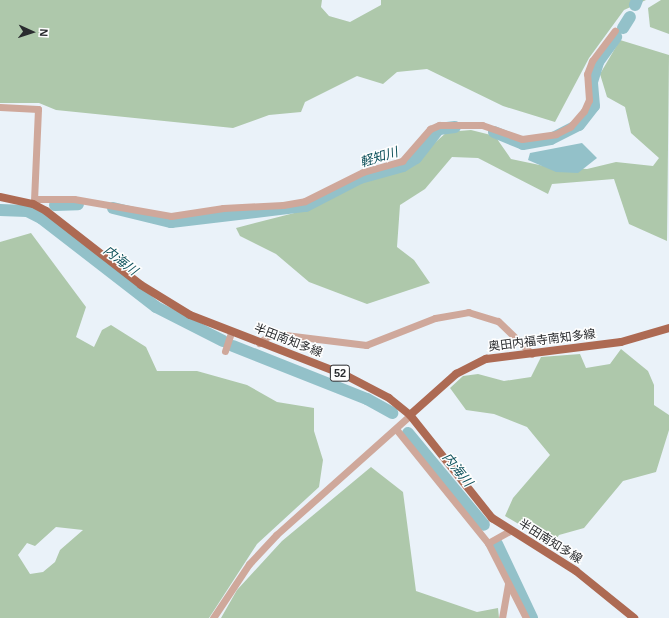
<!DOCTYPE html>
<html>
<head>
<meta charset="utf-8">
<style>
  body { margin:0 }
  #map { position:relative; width:669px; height:618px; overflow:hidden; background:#eaf2f9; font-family:Arial,"Noto Sans JP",sans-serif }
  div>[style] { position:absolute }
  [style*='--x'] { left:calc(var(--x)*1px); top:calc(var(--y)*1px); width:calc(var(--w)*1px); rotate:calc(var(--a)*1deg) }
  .green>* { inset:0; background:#aec8ab }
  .water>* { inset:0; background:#93c1c9 }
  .river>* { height:12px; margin:-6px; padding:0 6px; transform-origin:6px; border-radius:6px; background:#93c1c9 }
  .minor>* { height:7px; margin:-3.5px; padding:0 3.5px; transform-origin:3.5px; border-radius:3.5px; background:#cfa89b }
  .major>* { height:8px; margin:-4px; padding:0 4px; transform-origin:4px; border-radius:4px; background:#ad6a53 }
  span { translate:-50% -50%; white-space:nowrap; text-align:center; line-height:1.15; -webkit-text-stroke:3px #fefefe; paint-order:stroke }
  .shield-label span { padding:1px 3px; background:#fefefe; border:1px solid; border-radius:3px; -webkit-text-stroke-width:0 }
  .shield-label { font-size:11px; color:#2a2c2f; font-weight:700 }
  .street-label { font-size:12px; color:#2a2c2f }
  .water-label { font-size:13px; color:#0d505a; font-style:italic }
  .north { position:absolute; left:12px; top:12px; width:40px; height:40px; -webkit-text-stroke:3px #fefefe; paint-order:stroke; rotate:93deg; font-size:11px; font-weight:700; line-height:16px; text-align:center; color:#2a2c2f }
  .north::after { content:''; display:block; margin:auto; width:14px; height:18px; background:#2a2c2f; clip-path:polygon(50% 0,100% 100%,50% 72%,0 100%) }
</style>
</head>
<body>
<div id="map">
  <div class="green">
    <i style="clip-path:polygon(0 0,322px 0,321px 7px,329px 16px,350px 22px,381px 5px,381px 0,646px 0,624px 10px,589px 58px,555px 122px,503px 106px,427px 69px,397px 72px,383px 84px,357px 76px,305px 102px,301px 112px,269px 115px,233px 128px,56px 110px,39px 103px,0 103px)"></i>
    <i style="clip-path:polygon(661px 0,669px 0,669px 34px,650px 27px,648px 8px)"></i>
    <i style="clip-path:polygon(620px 40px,669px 55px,667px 241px,629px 224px,614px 179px,552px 184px,548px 194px,478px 158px,452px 157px,425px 189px,400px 205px,397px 247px,414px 260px,430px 283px,367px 304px,309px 282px,276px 254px,240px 236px,236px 228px,306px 210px,355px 185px,404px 170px,447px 132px,471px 130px,495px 136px,511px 159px,549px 167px,587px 169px,616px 162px,653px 166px,659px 158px,631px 133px,625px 107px,607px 97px,600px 74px)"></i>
    <i style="clip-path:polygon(evenodd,31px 233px,86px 307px,76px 337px,94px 347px,102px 330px,111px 325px,146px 347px,157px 371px,197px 371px,247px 385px,277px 402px,314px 408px,314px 431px,323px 460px,319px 487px,257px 544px,209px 618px,0 618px,0 242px,31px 233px,56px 527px,83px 530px,60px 550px,55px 562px,43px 572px,30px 574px,18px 555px,27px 543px,35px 546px,56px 527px)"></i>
    <i style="clip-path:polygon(621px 349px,648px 371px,654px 385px,654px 405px,669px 415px,669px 430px,656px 472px,623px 481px,584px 528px,559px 535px,553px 544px,505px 516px,513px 498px,550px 455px,527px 427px,494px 414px,466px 410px,450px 388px,463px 376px,478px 374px,504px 381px,531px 377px,541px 357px,580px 354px,586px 368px,610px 364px)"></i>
    <i style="clip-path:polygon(371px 467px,403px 492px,416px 591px,477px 612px,498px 608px,499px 618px,221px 618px,237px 590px,282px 541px)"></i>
  </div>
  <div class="water">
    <i style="clip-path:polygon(582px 143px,597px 158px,578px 173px,556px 172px,528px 160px,530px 153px)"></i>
  </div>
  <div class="river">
    <i style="--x:635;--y:5;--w:5;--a:-68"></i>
    <i style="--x:623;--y:28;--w:13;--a:-58"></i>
    <i style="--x:494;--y:132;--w:31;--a:22"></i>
    <i style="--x:523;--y:144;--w:28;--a:-10"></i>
    <i style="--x:551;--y:139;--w:31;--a:-27"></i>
    <i style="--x:579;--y:125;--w:24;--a:-52"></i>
    <i style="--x:594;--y:106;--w:24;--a:-95"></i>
    <i style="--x:592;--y:82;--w:21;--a:-73"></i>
    <i style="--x:598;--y:62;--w:31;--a:-54"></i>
    <i style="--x:55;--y:205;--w:23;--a:-2"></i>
    <i style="--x:113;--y:208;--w:60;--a:13.6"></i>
    <i style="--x:171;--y:222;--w:136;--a:-6.8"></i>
    <i style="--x:306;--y:206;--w:61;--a:-27.4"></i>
    <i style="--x:360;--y:178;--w:45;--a:-15.6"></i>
    <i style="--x:403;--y:166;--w:15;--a:-32"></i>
    <i style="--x:416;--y:158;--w:37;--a:-52"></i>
    <i style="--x:439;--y:129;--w:16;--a:-7"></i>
    <i style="--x:0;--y:210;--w:27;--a:2"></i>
    <i style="--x:27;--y:211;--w:16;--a:27"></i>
    <i style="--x:41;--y:218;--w:145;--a:37.7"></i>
    <i style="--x:156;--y:307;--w:75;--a:26.9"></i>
    <i style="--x:233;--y:346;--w:144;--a:21.6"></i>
    <i style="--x:367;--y:399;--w:29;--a:29"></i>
    <i style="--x:408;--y:433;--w:119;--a:50.4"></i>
    <i style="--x:497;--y:544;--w:82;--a:64.7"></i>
  </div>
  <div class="minor">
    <i style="--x:0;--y:107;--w:38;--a:3"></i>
    <i style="--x:38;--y:109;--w:93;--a:92.5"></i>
    <i style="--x:36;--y:199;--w:38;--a:0"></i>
    <i style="--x:74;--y:199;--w:98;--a:9.9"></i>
    <i style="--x:171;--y:216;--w:53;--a:-8.7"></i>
    <i style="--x:223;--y:208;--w:60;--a:-2.9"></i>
    <i style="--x:283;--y:205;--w:22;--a:-10"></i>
    <i style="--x:305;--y:201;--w:65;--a:-26.6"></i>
    <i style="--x:363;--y:172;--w:41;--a:-15.8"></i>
    <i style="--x:402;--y:161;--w:43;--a:-48.8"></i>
    <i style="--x:430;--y:129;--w:10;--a:-24"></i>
    <i style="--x:439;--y:125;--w:43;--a:0"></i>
    <i style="--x:482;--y:125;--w:42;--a:19.3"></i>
    <i style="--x:522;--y:139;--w:34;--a:-8"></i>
    <i style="--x:556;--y:134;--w:16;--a:-27"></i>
    <i style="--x:570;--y:127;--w:21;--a:-49"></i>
    <i style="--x:584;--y:111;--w:12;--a:-66"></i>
    <i style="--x:589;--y:100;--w:26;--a:-94"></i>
    <i style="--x:587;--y:74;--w:14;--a:-69"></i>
    <i style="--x:592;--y:61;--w:38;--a:-53"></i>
    <i style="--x:259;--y:343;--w:11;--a:-38"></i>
    <i style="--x:268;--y:336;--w:17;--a:-3"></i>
    <i style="--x:285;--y:335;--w:82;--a:7"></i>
    <i style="--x:366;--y:345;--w:74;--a:-21.4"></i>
    <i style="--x:435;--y:318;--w:34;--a:-10"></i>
    <i style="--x:468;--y:312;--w:31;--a:17"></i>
    <i style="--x:498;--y:321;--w:47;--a:44.1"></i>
    <i style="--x:225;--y:351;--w:20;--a:-72"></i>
    <i style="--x:396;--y:429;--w:146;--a:51.1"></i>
    <i style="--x:488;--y:543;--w:84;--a:63.1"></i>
    <i style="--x:488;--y:543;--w:25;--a:-29"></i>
    <i style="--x:213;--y:618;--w:65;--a:-56.3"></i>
    <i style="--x:249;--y:564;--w:40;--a:-47"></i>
    <i style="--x:276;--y:535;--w:180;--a:-41.8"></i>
    <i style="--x:502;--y:618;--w:35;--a:-80"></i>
  </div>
  <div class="major">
    <i style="--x:0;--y:197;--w:34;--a:12"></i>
    <i style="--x:33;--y:204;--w:15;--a:28"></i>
    <i style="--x:46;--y:211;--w:120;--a:37.9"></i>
    <i style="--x:141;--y:285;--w:57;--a:31.5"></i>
    <i style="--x:190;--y:315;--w:168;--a:21.2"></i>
    <i style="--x:347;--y:376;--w:47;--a:27.6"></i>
    <i style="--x:389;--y:398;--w:27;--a:39"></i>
    <i style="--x:410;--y:415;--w:132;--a:51.5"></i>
    <i style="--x:492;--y:518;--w:99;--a:32.2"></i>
    <i style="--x:576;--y:571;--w:75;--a:39"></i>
    <i style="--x:410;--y:415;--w:62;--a:-41.7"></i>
    <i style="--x:456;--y:374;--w:34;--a:-27"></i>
    <i style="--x:486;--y:359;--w:136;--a:-7.2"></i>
    <i style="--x:621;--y:342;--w:50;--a:-16.3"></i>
  </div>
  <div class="shield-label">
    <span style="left:340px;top:373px">52</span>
  </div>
  <div class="street-label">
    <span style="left:288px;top:341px;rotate:21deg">半田南知多線</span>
    <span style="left:542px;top:341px;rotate:-7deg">奥田内福寺南知多線</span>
    <span style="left:550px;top:542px;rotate:32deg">半田南知多線</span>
  </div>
  <div class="water-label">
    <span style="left:379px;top:158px;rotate:-17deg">軽知川</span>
    <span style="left:120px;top:261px;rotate:38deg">内海川</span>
    <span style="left:457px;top:470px;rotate:51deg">内海川</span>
  </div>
  <div class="north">N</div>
</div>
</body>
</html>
